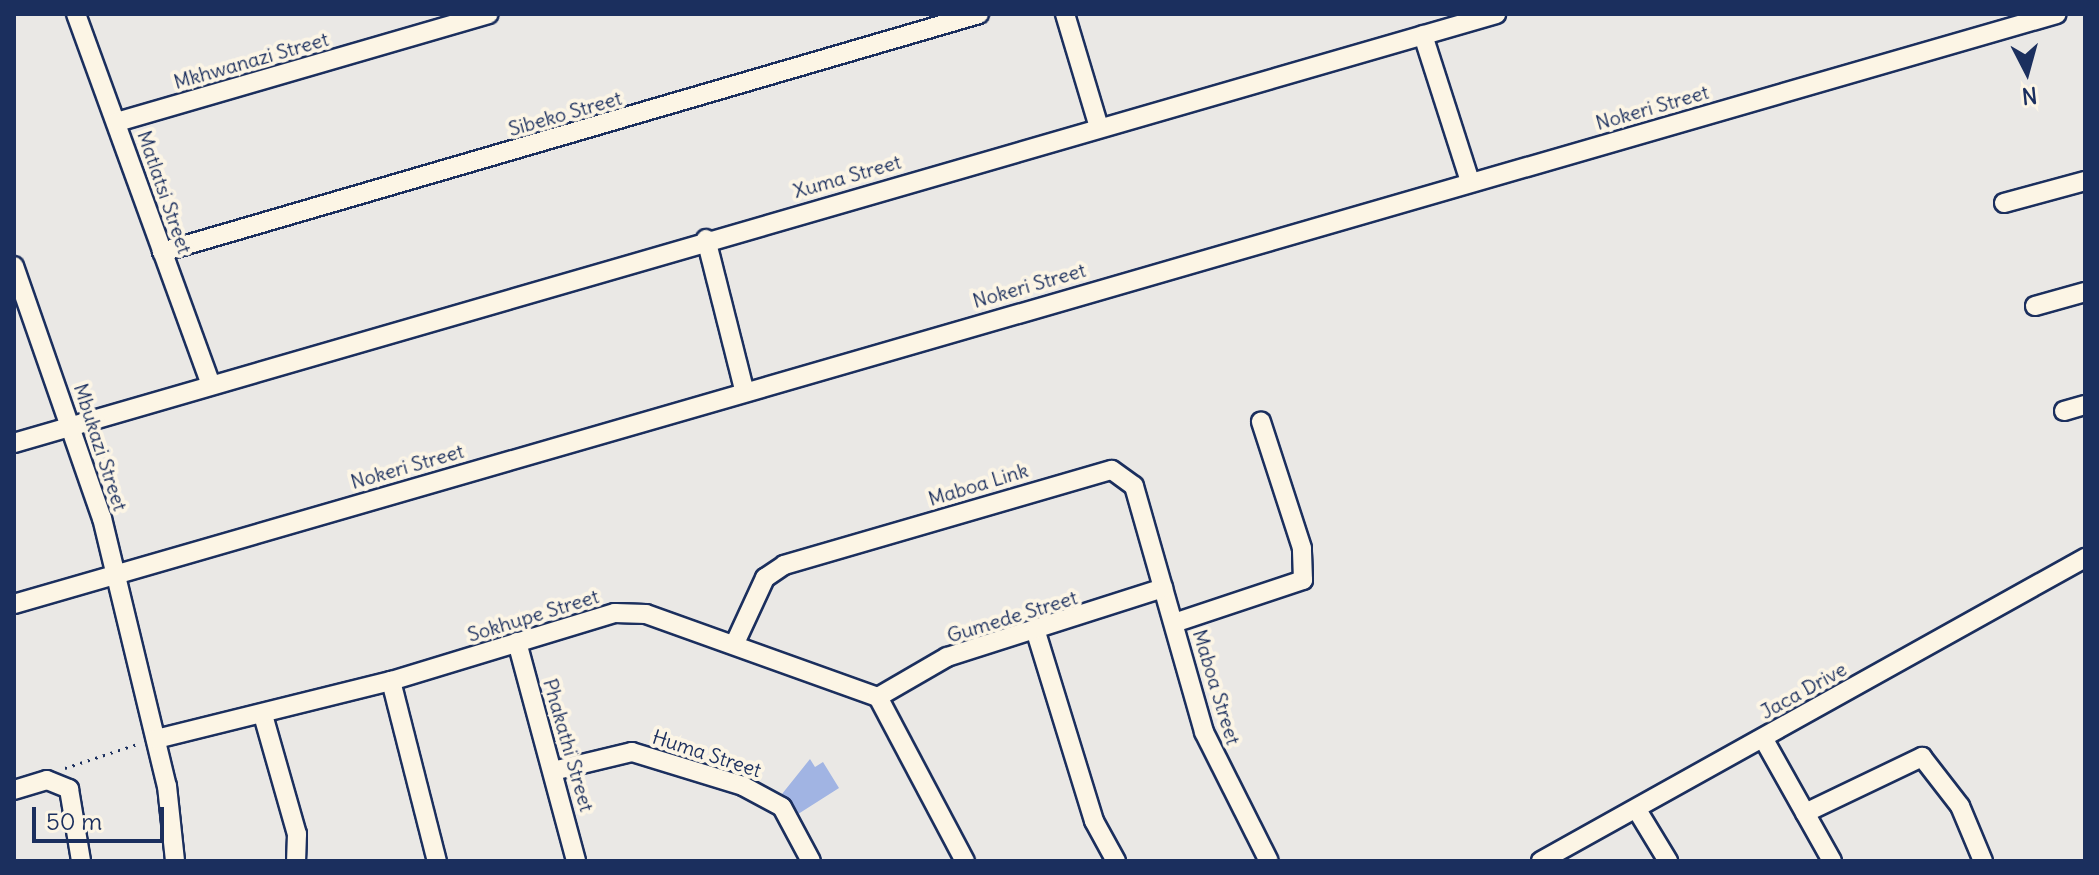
<!DOCTYPE html>
<html>
<head>
<meta charset="utf-8">
<style>
  body { margin:0 }
  #map { position:relative; width:2099px; height:875px; overflow:hidden; background:#eae8e5; font-family:Delius,sans-serif }
  div>[style] { position:absolute }
  [style*='--x'] { left:calc(var(--x)*1px); top:calc(var(--y)*1px); width:calc(var(--w)*1px); rotate:calc(var(--a)*1deg) }
  .building>* { inset:0; background:#a1b4e3 }
  .path>* { height:3px; margin-top:-1.5px; transform-origin:0; background:repeating-linear-gradient(90deg,#1b2f5e 0 2px,transparent 0 8px) }
  .roads { filter:drop-shadow(2px 0 #1b2f5e) drop-shadow(-2px 0 #1b2f5e) drop-shadow(0 2px #1b2f5e) drop-shadow(0 -2px #1b2f5e) }
  .minor>* { height:18px; margin:-9px; padding:0 9px; transform-origin:9px; border-radius:9px; background:#fcf5e5 }
  span { translate:-50% -50%; white-space:nowrap; text-align:center; line-height:1.15; -webkit-text-stroke:8px #fcf5e5; paint-order:stroke }
  .street-label { font-size:20px; color:#1b2f5e }
  .frame { position:absolute; inset:0; border:16px solid #1b2f5e; pointer-events:none }
  .north { position:absolute; left:1987px; top:32px; width:80px; height:80px; -webkit-text-stroke:6px #fcf5e5; paint-order:stroke; rotate:174deg; font-size:22px; font-weight:700; line-height:32px; text-align:center; color:#1b2f5e }
  .north::after { content:''; display:block; margin:auto; width:28px; height:36px; background:#1b2f5e; clip-path:polygon(50% 0,100% 100%,50% 72%,0 100%) }
  .scale { position:absolute; left:32px; top:807px; width:132px; height:36px; box-sizing:border-box; border:4px solid #1b2f5e; border-top:0; padding-left:10px; font-size:24px; line-height:28px; white-space:nowrap; color:#1b2f5e; -webkit-text-stroke:6px #fcf5e5; paint-order:stroke }
</style>
</head>
<body>
<div id="map">
  <div class="building">
    <i style="clip-path:polygon(810px 759px,815px 767px,823px 762px,839px 788px,795px 816px,782px 794px)"></i>
  </div>
  <div class="path">
    <i style="--x:65;--y:768;--w:79;--a:-18.4"></i>
  </div>
  <div class="roads">
    <div class="minor">
      <i style="--x:76;--y:14;--w:395;--a:70"></i>
      <i style="--x:1065;--y:14;--w:118;--a:73.3"></i>
      <i style="--x:1423;--y:35;--w:153;--a:72.2"></i>
      <i style="--x:117;--y:122;--w:387;--a:-16.2"></i>
      <i style="--x:2004;--y:203;--w:84;--a:-15.2"></i>
      <i style="--x:706;--y:239;--w:155;--a:75.8"></i>
      <i style="--x:162;--y:252;--w:851;--a:-16.24"></i>
      <i style="--x:14;--y:266;--w:267;--a:70.8"></i>
      <i style="--x:102;--y:518;--w:276;--a:76.4"></i>
      <i style="--x:167;--y:786;--w:75;--a:83.9"></i>
      <i style="--x:2035;--y:306;--w:52;--a:-15.6"></i>
      <i style="--x:2064;--y:411;--w:22;--a:-16"></i>
      <i style="--x:14;--y:443;--w:1543;--a:-16.14"></i>
      <i style="--x:14;--y:604;--w:2126;--a:-16.11"></i>
      <i style="--x:1174;--y:623;--w:136;--a:-18.4"></i>
      <i style="--x:1303;--y:580;--w:32;--a:-92"></i>
      <i style="--x:1302;--y:548;--w:133;--a:-108"></i>
      <i style="--x:1035;--y:629;--w:201;--a:72.9"></i>
      <i style="--x:1094;--y:821;--w:46;--a:61.2"></i>
      <i style="--x:517;--y:642;--w:227;--a:74.9"></i>
      <i style="--x:735;--y:643;--w:72;--a:-65.2"></i>
      <i style="--x:765;--y:578;--w:23;--a:-34"></i>
      <i style="--x:784;--y:565;--w:341;--a:-16.2"></i>
      <i style="--x:1112;--y:470;--w:27;--a:36"></i>
      <i style="--x:1134;--y:486;--w:256;--a:74.1"></i>
      <i style="--x:1204;--y:732;--w:144;--a:63.3"></i>
      <i style="--x:391;--y:681;--w:186;--a:75.7"></i>
      <i style="--x:878;--y:697;--w:80;--a:-30.1"></i>
      <i style="--x:947;--y:657;--w:227;--a:-17.7"></i>
      <i style="--x:263;--y:715;--w:124;--a:74.1"></i>
      <i style="--x:297;--y:834;--w:27;--a:92"></i>
      <i style="--x:1763;--y:738;--w:141;--a:60.7"></i>
      <i style="--x:156;--y:739;--w:242;--a:-13.9"></i>
      <i style="--x:391;--y:681;--w:234;--a:-16.9"></i>
      <i style="--x:615;--y:613;--w:31;--a:2"></i>
      <i style="--x:646;--y:614;--w:246;--a:19.7"></i>
      <i style="--x:878;--y:697;--w:186;--a:62.1"></i>
      <i style="--x:557;--y:770;--w:77;--a:-13.5"></i>
      <i style="--x:632;--y:752;--w:116;--a:17"></i>
      <i style="--x:743;--y:786;--w:44;--a:28.3"></i>
      <i style="--x:782;--y:807;--w:61;--a:61.8"></i>
      <i style="--x:14;--y:790;--w:34;--a:-17"></i>
      <i style="--x:47;--y:780;--w:24;--a:22"></i>
      <i style="--x:69;--y:789;--w:73;--a:80.5"></i>
      <i style="--x:1637;--y:810;--w:60;--a:58.7"></i>
      <i style="--x:1805;--y:813;--w:130;--a:-25.6"></i>
      <i style="--x:1922;--y:757;--w:62;--a:52.2"></i>
      <i style="--x:1960;--y:806;--w:60;--a:67.3"></i>
      <i style="--x:1541;--y:861;--w:623;--a:-29.12"></i>
    </div>
  </div>
  <div class="street-label">
    <span style="left:251px;top:60px;rotate:-16deg">Mkhwanazi Street</span>
    <span style="left:1652px;top:107px;rotate:-16deg">Nokeri Street</span>
    <span style="left:565px;top:113px;rotate:-16deg">Sibeko Street</span>
    <span style="left:847px;top:176px;rotate:-16deg">Xuma Street</span>
    <span style="left:165px;top:192px;rotate:71deg">Matlatsi Street</span>
    <span style="left:1029px;top:285px;rotate:-16deg">Nokeri Street</span>
    <span style="left:101px;top:447px;rotate:72deg">Mbukazi Street</span>
    <span style="left:407px;top:466px;rotate:-16deg">Nokeri Street</span>
    <span style="left:978px;top:484px;rotate:-17deg">Maboa Link</span>
    <span style="left:533px;top:615px;rotate:-17deg">Sokhupe Street</span>
    <span style="left:1012px;top:616px;rotate:-17deg">Gumede Street</span>
    <span style="left:1217px;top:687px;rotate:73deg">Maboa Street</span>
    <span style="left:1803px;top:690px;rotate:-29deg">Jaca Drive</span>
    <span style="left:569px;top:745px;rotate:74deg">Phakathi Street</span>
    <span style="left:707px;top:753px;rotate:18deg">Huma Street</span>
  </div>
  <div class="frame"></div>
  <div class="north">N</div>
  <div class="scale">50 m</div>
</div>
</body>
</html>
